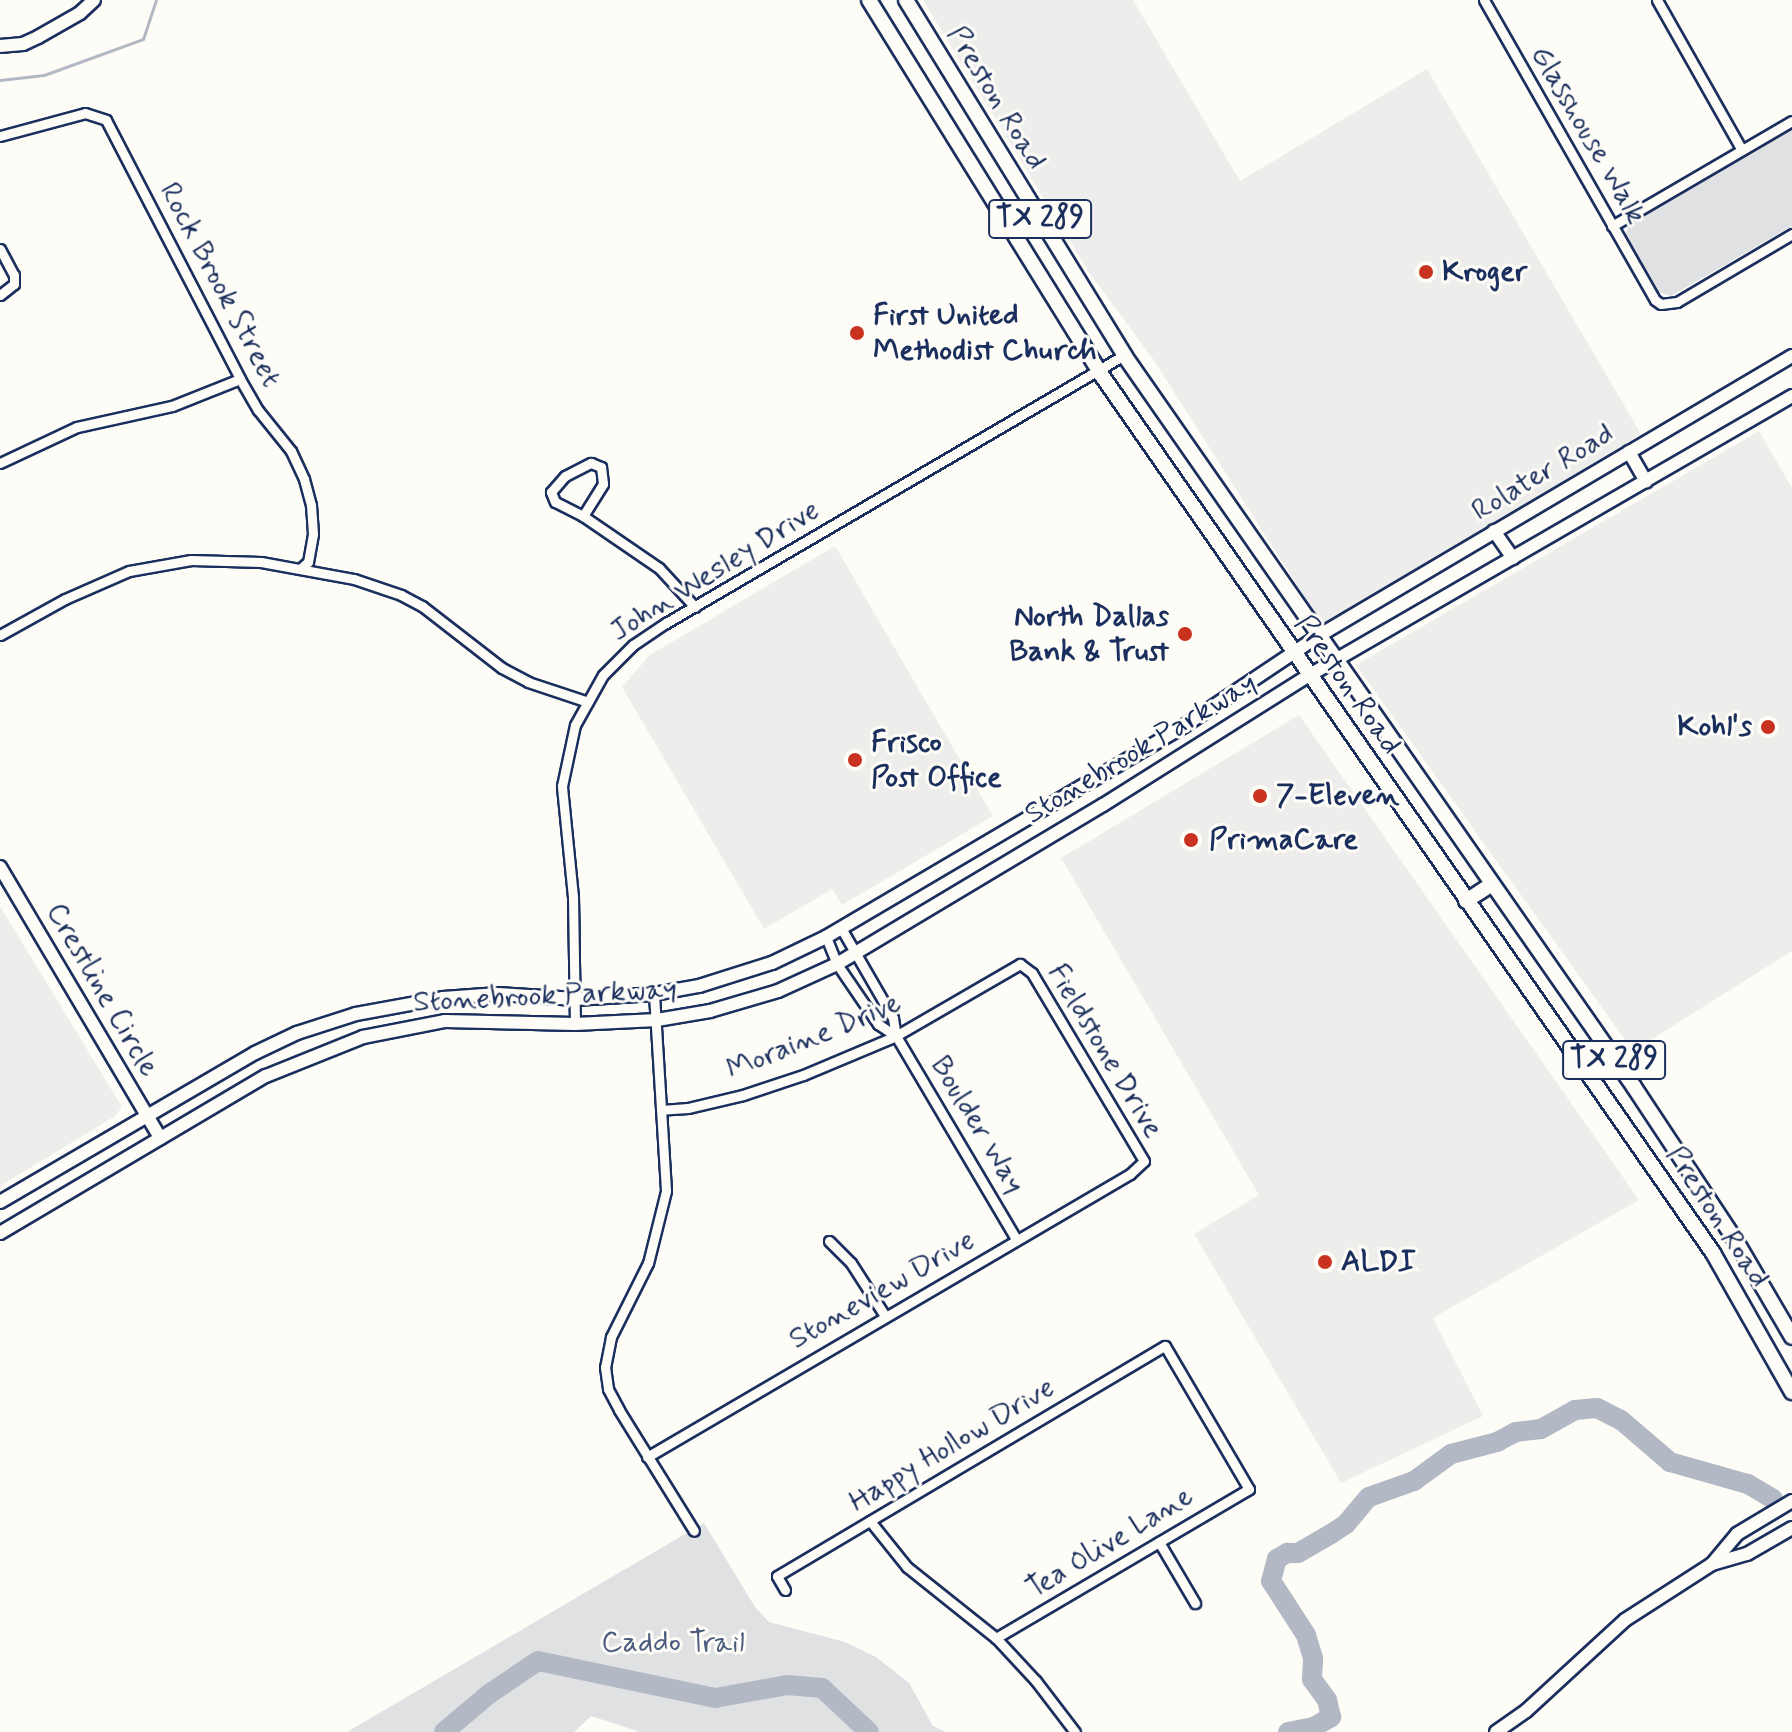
<!DOCTYPE html>
<html>
<head>
<meta charset="utf-8">
<style>
  body { margin:0 }
  #map { position:relative; width:1792px; height:1732px; overflow:hidden; background:#fdfcf7; font-family:Mynerve,sans-serif }
  div>[style] { position:absolute }
  [style*='--x'] { left:calc(var(--x)*1px); top:calc(var(--y)*1px); width:calc(var(--w)*1px); rotate:calc(var(--a)*1deg) }
  .built>* { inset:0; background:#edeeec }
  .green>* { inset:0; background:#e0e1e3 }
  .stream>* { height:3px; margin:-1.5px; padding:0 1.5px; transform-origin:1.5px; border-radius:1.5px; background:#b3b8c5 }
  .river>* { height:20px; margin:-10px; padding:0 10px; transform-origin:10px; border-radius:10px; background:#b3b8c5 }
  .roads { filter:drop-shadow(2px 0 #1b2f5e) drop-shadow(-2px 0 #1b2f5e) drop-shadow(0 2px #1b2f5e) drop-shadow(0 -2px #1b2f5e) }
  .street>* { height:9px; margin:-4.5px; padding:0 4.5px; transform-origin:4.5px; border-radius:4.5px; background:#fdfcf7 }
  .secondary>* { height:12px; margin:-6px; padding:0 6px; transform-origin:6px; border-radius:6px; background:#fdfcf7 }
  .primary>* { height:14px; margin:-7px; padding:0 7px; transform-origin:7px; border-radius:7px; background:#fdfcf7 }
  .dots>* { width:22px; height:22px; translate:-50% -50%; box-sizing:border-box; border:4px solid #fdfcf7; border-radius:50% }
  span { translate:-50% -50%; white-space:nowrap; text-align:center; line-height:1.15; -webkit-text-stroke:6px #fdfcf7; paint-order:stroke }
  .shield-label span { padding:2px 6px; background:#fdfcf7; border:2px solid; border-radius:6px; -webkit-text-stroke-width:0 }
  .shield-label { font-size:28px; color:#1b2f5e; font-weight:700 }
  .street-label { font-size:30px; color:#1b2f5e }
  .poi-label { font-size:30px; color:#1b2f5e; font-weight:700 }
  .left { translate:0 -50%; text-align:left }
  .right { translate:-100% -50%; text-align:right }
  .park-label { font-size:30px; color:#4c5c7f }
</style>
</head>
<body>
<div id="map">
  <div class="built">
    <i style="clip-path:polygon(923px 0,1133px 0,1240px 181px,1427px 69px,1641px 434px,1323px 626px,1153px 359px,1088px 271px)"></i>
    <i style="clip-path:polygon(1759px 431px,1792px 488px,1792px 951px,1633px 1051px,1356px 665px)"></i>
    <i style="clip-path:polygon(835px 546px,993px 816px,842px 905px,832px 889px,764px 929px,622px 687px,650px 655px)"></i>
    <i style="clip-path:polygon(1299px 715px,1639px 1200px,1433px 1318px,1483px 1416px,1341px 1483px,1194px 1234px,1259px 1195px,1061px 858px)"></i>
    <i style="clip-path:polygon(0 906px,122px 1107px,114px 1117px,0 1186px)"></i>
  </div>
  <div class="green">
    <i style="clip-path:polygon(1792px 128px,1792px 226px,1671px 296px,1658px 292px,1625px 235px,1630px 223px)"></i>
    <i style="clip-path:polygon(704px 1523px,755px 1607px,769px 1622px,845px 1642px,876px 1657px,909px 1683px,933px 1726px,946px 1732px,640px 1732px,591px 1716px,574px 1732px,347px 1732px)"></i>
  </div>
  <div class="stream">
    <i style="--x:0;--y:80;--w:44;--a:-6.5"></i>
    <i style="--x:44;--y:75;--w:105;--a:-20"></i>
    <i style="--x:143;--y:39;--w:41;--a:-71.6"></i>
  </div>
  <div class="river">
    <i style="--x:444;--y:1732;--w:59;--a:-40.2"></i>
    <i style="--x:489;--y:1694;--w:59;--a:-34"></i>
    <i style="--x:538;--y:1661;--w:181;--a:11.8"></i>
    <i style="--x:715;--y:1698;--w:73;--a:-10.2"></i>
    <i style="--x:787;--y:1685;--w:35;--a:5"></i>
    <i style="--x:822;--y:1688;--w:64;--a:43.1"></i>
    <i style="--x:1288;--y:1732;--w:26;--a:-11"></i>
    <i style="--x:1314;--y:1727;--w:20;--a:-30"></i>
    <i style="--x:1331;--y:1717;--w:17;--a:-103"></i>
    <i style="--x:1327;--y:1700;--w:26;--a:-126"></i>
    <i style="--x:1312;--y:1679;--w:21;--a:-87"></i>
    <i style="--x:1313;--y:1658;--w:24;--a:-107"></i>
    <i style="--x:1306;--y:1635;--w:64;--a:-122.9"></i>
    <i style="--x:1271;--y:1581;--w:23;--a:-75"></i>
    <i style="--x:1277;--y:1559;--w:12;--a:-31"></i>
    <i style="--x:1287;--y:1553;--w:11;--a:0"></i>
    <i style="--x:1298;--y:1553;--w:38;--a:-30"></i>
    <i style="--x:1331;--y:1534;--w:18;--a:-34"></i>
    <i style="--x:1346;--y:1524;--w:35;--a:-50"></i>
    <i style="--x:1369;--y:1497;--w:48;--a:-19.6"></i>
    <i style="--x:1414;--y:1481;--w:46;--a:-36.1"></i>
    <i style="--x:1451;--y:1454;--w:48;--a:-14.6"></i>
    <i style="--x:1497;--y:1442;--w:21;--a:-28"></i>
    <i style="--x:1516;--y:1432;--w:25;--a:-7"></i>
    <i style="--x:1541;--y:1429;--w:39;--a:-29"></i>
    <i style="--x:1575;--y:1410;--w:22;--a:-5"></i>
    <i style="--x:1597;--y:1408;--w:27;--a:27"></i>
    <i style="--x:1621;--y:1420;--w:65;--a:40.6"></i>
    <i style="--x:1670;--y:1462;--w:81;--a:15.8"></i>
    <i style="--x:1748;--y:1484;--w:29;--a:31"></i>
  </div>
  <div class="roads">
    <div class="street">
      <i style="--x:1484;--y:0;--w:345;--a:60.3"></i>
      <i style="--x:1655;--y:300;--w:7;--a:34"></i>
      <i style="--x:1661;--y:304;--w:16;--a:-7"></i>
      <i style="--x:1677;--y:302;--w:134;--a:-30.6"></i>
      <i style="--x:1657;--y:0;--w:172;--a:60.5"></i>
      <i style="--x:0;--y:136;--w:88;--a:-15.1"></i>
      <i style="--x:85;--y:113;--w:22;--a:18"></i>
      <i style="--x:106;--y:120;--w:292;--a:62.6"></i>
      <i style="--x:240;--y:379;--w:36;--a:60"></i>
      <i style="--x:258;--y:410;--w:53;--a:51.2"></i>
      <i style="--x:291;--y:451;--w:31;--a:65"></i>
      <i style="--x:304;--y:479;--w:27;--a:75"></i>
      <i style="--x:311;--y:505;--w:29;--a:86"></i>
      <i style="--x:313;--y:534;--w:28;--a:100"></i>
      <i style="--x:308;--y:562;--w:9;--a:139"></i>
      <i style="--x:1612;--y:226;--w:208;--a:-30.3"></i>
      <i style="--x:0;--y:249;--w:30;--a:62"></i>
      <i style="--x:14;--y:275;--w:9;--a:90"></i>
      <i style="--x:14;--y:284;--w:18;--a:142"></i>
      <i style="--x:0;--y:463;--w:85;--a:-25.1"></i>
      <i style="--x:77;--y:427;--w:97;--a:-12.5"></i>
      <i style="--x:172;--y:406;--w:73;--a:-21.7"></i>
      <i style="--x:591;--y:463;--w:11;--a:22"></i>
      <i style="--x:601;--y:467;--w:17;--a:83"></i>
      <i style="--x:603;--y:484;--w:38;--a:122"></i>
      <i style="--x:583;--y:516;--w:31;--a:-153"></i>
      <i style="--x:555;--y:502;--w:11;--a:-112"></i>
      <i style="--x:551;--y:492;--w:21;--a:-49"></i>
      <i style="--x:565;--y:476;--w:29;--a:-27"></i>
      <i style="--x:583;--y:516;--w:92;--a:34.4"></i>
      <i style="--x:659;--y:568;--w:53;--a:47.3"></i>
      <i style="--x:0;--y:635;--w:74;--a:-29"></i>
      <i style="--x:65;--y:599;--w:70;--a:-23.6"></i>
      <i style="--x:129;--y:571;--w:63;--a:-10.1"></i>
      <i style="--x:191;--y:560;--w:70;--a:1.6"></i>
      <i style="--x:261;--y:562;--w:95;--a:10.4"></i>
      <i style="--x:354;--y:579;--w:50;--a:18.8"></i>
      <i style="--x:401;--y:595;--w:24;--a:28"></i>
      <i style="--x:422;--y:606;--w:101;--a:37.8"></i>
      <i style="--x:502;--y:668;--w:30;--a:28"></i>
      <i style="--x:528;--y:682;--w:63;--a:18.4"></i>
      <i style="--x:841;--y:928;--w:104;--a:60"></i>
      <i style="--x:893;--y:1018;--w:18;--a:81"></i>
      <i style="--x:896;--y:1036;--w:236;--a:59.4"></i>
      <i style="--x:826;--y:937;--w:29;--a:68"></i>
      <i style="--x:837;--y:964;--w:73;--a:55.7"></i>
      <i style="--x:878;--y:1024;--w:22;--a:34"></i>
      <i style="--x:654;--y:994;--w:197;--a:86.5"></i>
      <i style="--x:666;--y:1191;--w:74;--a:104"></i>
      <i style="--x:648;--y:1263;--w:83;--a:116.6"></i>
      <i style="--x:611;--y:1337;--w:31;--a:101"></i>
      <i style="--x:605;--y:1367;--w:22;--a:82"></i>
      <i style="--x:608;--y:1389;--w:24;--a:62"></i>
      <i style="--x:619;--y:1410;--w:142;--a:58.2"></i>
      <i style="--x:575;--y:1024;--w:127;--a:-90.9"></i>
      <i style="--x:573;--y:897;--w:112;--a:-95.7"></i>
      <i style="--x:562;--y:786;--w:62;--a:-78"></i>
      <i style="--x:575;--y:725;--w:57;--a:-60.8"></i>
      <i style="--x:603;--y:675;--w:42;--a:-45"></i>
      <i style="--x:633;--y:645;--w:40;--a:-34"></i>
      <i style="--x:666;--y:623;--w:531;--a:-30.33"></i>
      <i style="--x:829;--y:1241;--w:31;--a:45"></i>
      <i style="--x:851;--y:1263;--w:63;--a:57.3"></i>
      <i style="--x:647;--y:1457;--w:560;--a:-30.37"></i>
      <i style="--x:1130;--y:1174;--w:19;--a:-43"></i>
      <i style="--x:1144;--y:1161;--w:219;--a:-120.8"></i>
      <i style="--x:1032;--y:973;--w:15;--a:-143"></i>
      <i style="--x:1020;--y:964;--w:143;--a:149.9"></i>
      <i style="--x:896;--y:1036;--w:101;--a:157.2"></i>
      <i style="--x:803;--y:1075;--w:63;--a:161.6"></i>
      <i style="--x:743;--y:1095;--w:57;--a:166.7"></i>
      <i style="--x:688;--y:1108;--w:27;--a:176"></i>
      <i style="--x:870;--y:1521;--w:59;--a:51.2"></i>
      <i style="--x:907;--y:1567;--w:114;--a:38.6"></i>
      <i style="--x:996;--y:1638;--w:59;--a:47.1"></i>
      <i style="--x:1036;--y:1681;--w:64;--a:52.6"></i>
      <i style="--x:1159;--y:1542;--w:71;--a:59.5"></i>
      <i style="--x:785;--y:1590;--w:16;--a:-120"></i>
      <i style="--x:777;--y:1576;--w:451;--a:-30.7"></i>
      <i style="--x:1165;--y:1346;--w:166;--a:59.6"></i>
      <i style="--x:1249;--y:1489;--w:294;--a:149.5"></i>
    </div>
    <div class="secondary">
      <i style="--x:0;--y:46;--w:23;--a:-5"></i>
      <i style="--x:23;--y:44;--w:17;--a:-25"></i>
      <i style="--x:38;--y:37;--w:48;--a:-29.7"></i>
      <i style="--x:80;--y:13;--w:19;--a:-43"></i>
      <i style="--x:1629;--y:452;--w:34;--a:60"></i>
      <i style="--x:1494;--y:531;--w:33;--a:55"></i>
      <i style="--x:0;--y:867;--w:315;--a:59.4"></i>
      <i style="--x:0;--y:1202;--w:295;--a:-30.3"></i>
      <i style="--x:255;--y:1053;--w:47;--a:-25.5"></i>
      <i style="--x:297;--y:1033;--w:62;--a:-17.9"></i>
      <i style="--x:356;--y:1014;--w:88;--a:-10.4"></i>
      <i style="--x:443;--y:998;--w:55;--a:-4.2"></i>
      <i style="--x:498;--y:994;--w:78;--a:3.7"></i>
      <i style="--x:576;--y:999;--w:78;--a:-3.7"></i>
      <i style="--x:654;--y:994;--w:46;--a:-10.1"></i>
      <i style="--x:699;--y:986;--w:77;--a:-17.5"></i>
      <i style="--x:772;--y:963;--w:60;--a:-25.7"></i>
      <i style="--x:826;--y:937;--w:416;--a:-30.5"></i>
      <i style="--x:1184;--y:726;--w:164;--a:-33.8"></i>
      <i style="--x:1320;--y:635;--w:548;--a:-30.59"></i>
      <i style="--x:0;--y:1233;--w:309;--a:-30.6"></i>
      <i style="--x:266;--y:1076;--w:105;--a:-21.9"></i>
      <i style="--x:363;--y:1037;--w:84;--a:-11"></i>
      <i style="--x:445;--y:1021;--w:130;--a:1.3"></i>
      <i style="--x:575;--y:1024;--w:82;--a:-2.8"></i>
      <i style="--x:657;--y:1020;--w:54;--a:-9.6"></i>
      <i style="--x:710;--y:1011;--w:71;--a:-16.4"></i>
      <i style="--x:778;--y:991;--w:65;--a:-24.6"></i>
      <i style="--x:837;--y:964;--w:310;--a:-30.9"></i>
      <i style="--x:1103;--y:805;--w:242;--a:-32.2"></i>
      <i style="--x:1308;--y:676;--w:559;--a:-30.05"></i>
      <i style="--x:1712;--y:1564;--w:39;--a:-50"></i>
      <i style="--x:1737;--y:1534;--w:64;--a:-31"></i>
      <i style="--x:1496;--y:1732;--w:37;--a:-35"></i>
      <i style="--x:1526;--y:1711;--w:134;--a:-42.6"></i>
      <i style="--x:1625;--y:1620;--w:103;--a:-32.8"></i>
      <i style="--x:1712;--y:1564;--w:36;--a:-16"></i>
      <i style="--x:1747;--y:1554;--w:52;--a:-30"></i>
    </div>
    <div class="primary">
      <i style="--x:869;--y:0;--w:435;--a:58.2"></i>
      <i style="--x:1098;--y:370;--w:1076;--a:55.14"></i>
      <i style="--x:1713;--y:1253;--w:160;--a:60.4"></i>
      <i style="--x:906;--y:0;--w:417;--a:58.4"></i>
      <i style="--x:1124;--y:355;--w:892;--a:55.13"></i>
      <i style="--x:1634;--y:1087;--w:185;--a:56.5"></i>
      <i style="--x:1736;--y:1241;--w:111;--a:59.7"></i>
      <i style="--x:1466;--y:901;--w:31;--a:-33"></i>
    </div>
  </div>
  <div class="dots">
    <i style="left:1426px;top:272px;background:#c8321e"></i>
    <i style="left:857px;top:333px;background:#c8321e"></i>
    <i style="left:1185px;top:634px;background:#c8321e"></i>
    <i style="left:1768px;top:727px;background:#c8321e"></i>
    <i style="left:855px;top:760px;background:#c8321e"></i>
    <i style="left:1260px;top:796px;background:#c8321e"></i>
    <i style="left:1191px;top:840px;background:#c8321e"></i>
    <i style="left:1325px;top:1262px;background:#c8321e"></i>
  </div>
  <div class="shield-label">
    <span style="left:1040px;top:219px">TX 289</span>
    <span style="left:1614px;top:1060px">TX 289</span>
  </div>
  <div class="street-label">
    <span style="left:996px;top:98px;rotate:59deg">Preston Road</span>
    <span style="left:1588px;top:135px;rotate:60deg">Glasshouse Walk</span>
    <span style="left:220px;top:285px;rotate:62deg">Rock Brook Street</span>
    <span style="left:1543px;top:473px;rotate:-31deg">Rolater Road</span>
    <span style="left:715px;top:571px;rotate:-32deg">John Wesley Drive</span>
    <span style="left:1347px;top:685px;rotate:55deg">Preston Road</span>
    <span style="left:1141px;top:749px;rotate:-31deg">Stonebrook Parkway</span>
    <span style="left:102px;top:990px;rotate:60deg">Crestline Circle</span>
    <span style="left:545px;top:996px;rotate:-3deg">Stonebrook Parkway</span>
    <span style="left:814px;top:1037px;rotate:-22deg">Moraine Drive</span>
    <span style="left:1105px;top:1051px;rotate:59deg">Fieldstone Drive</span>
    <span style="left:977px;top:1125px;rotate:59deg">Boulder Way</span>
    <span style="left:1717px;top:1217px;rotate:57deg">Preston Road</span>
    <span style="left:882px;top:1290px;rotate:-30deg">Stoneview Drive</span>
    <span style="left:952px;top:1445px;rotate:-31deg">Happy Hollow Drive</span>
    <span style="left:1110px;top:1543px;rotate:-31deg">Tea Olive Lane</span>
  </div>
  <div class="poi-label">
    <span class="left" style="left:1442px;top:272px">Kroger</span>
    <span class="left" style="left:873px;top:333px">First United<br>Methodist Church</span>
    <span class="right" style="left:1169px;top:634px">North Dallas<br>Bank &amp; Trust</span>
    <span class="right" style="left:1752px;top:727px">Kohl's</span>
    <span class="left" style="left:871px;top:760px">Frisco<br>Post Office</span>
    <span class="left" style="left:1276px;top:796px">7-Eleven</span>
    <span class="left" style="left:1209px;top:840px">PrimaCare</span>
    <span class="left" style="left:1341px;top:1262px">ALDI</span>
  </div>
  <div class="park-label">
    <span style="left:673px;top:1643px">Caddo Trail</span>
  </div>
</div>
</body>
</html>
